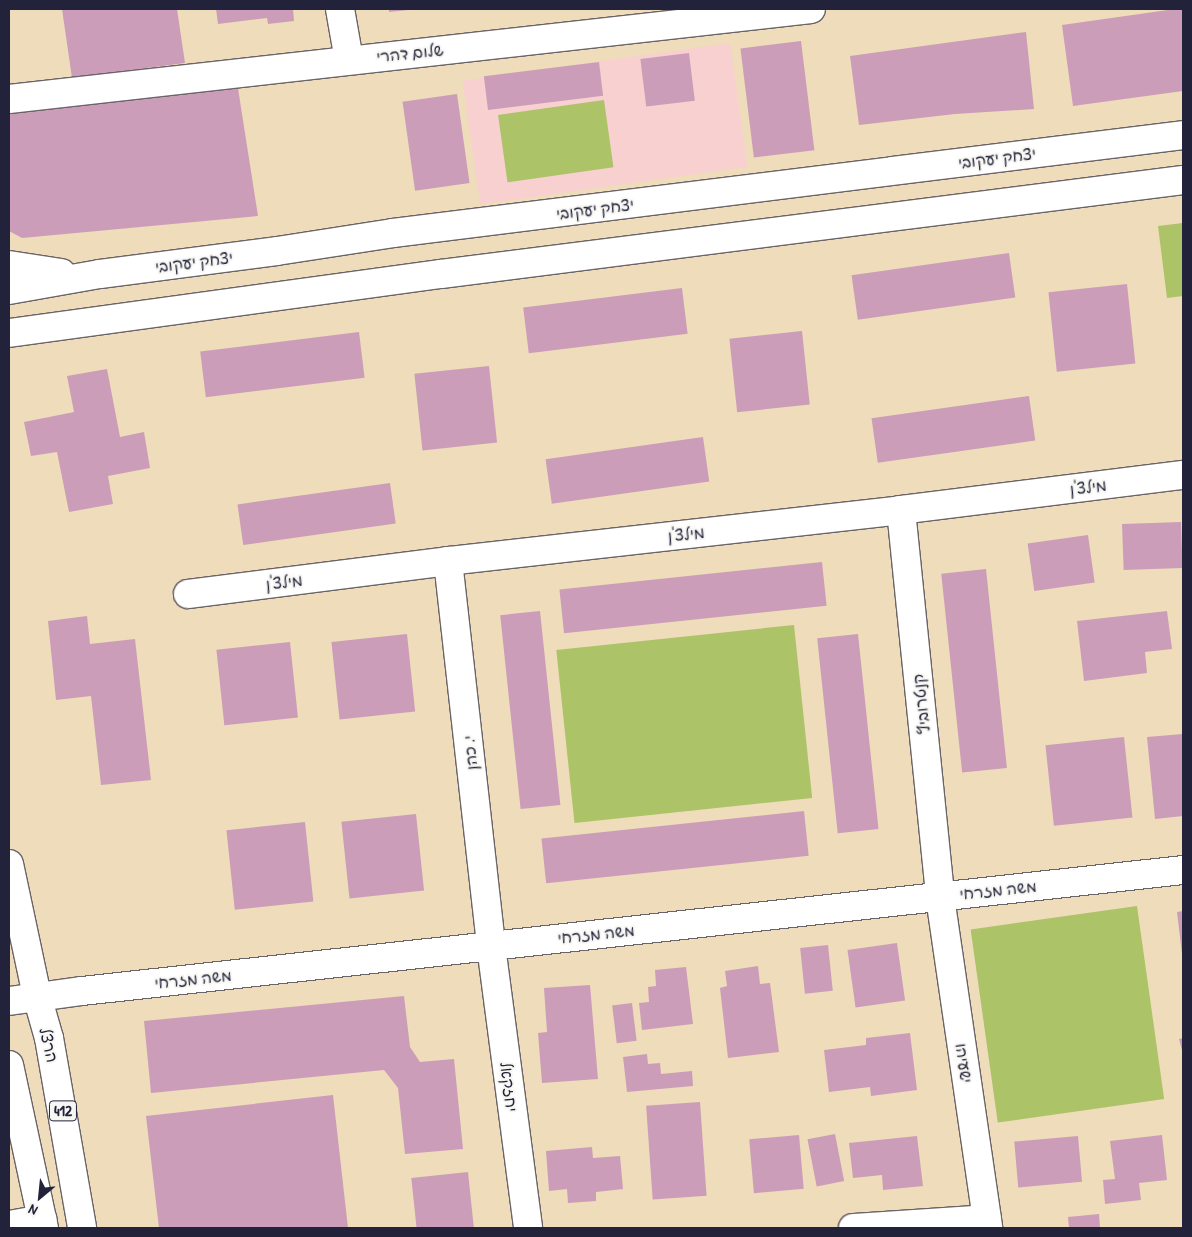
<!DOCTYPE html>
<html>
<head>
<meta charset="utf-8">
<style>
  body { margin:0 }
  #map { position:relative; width:1192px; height:1237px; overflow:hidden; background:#efdcba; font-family:"Patrick Hand","Playpen Sans Hebrew",sans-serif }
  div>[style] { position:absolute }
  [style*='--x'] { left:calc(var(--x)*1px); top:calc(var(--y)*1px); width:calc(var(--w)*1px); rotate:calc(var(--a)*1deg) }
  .built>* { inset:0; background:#f7d0cf; transform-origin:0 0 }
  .green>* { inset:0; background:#acc368; transform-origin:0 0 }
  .building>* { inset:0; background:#cc9db8; transform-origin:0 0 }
  .roads { filter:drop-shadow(1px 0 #6a6367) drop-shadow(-1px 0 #6a6367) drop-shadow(0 1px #6a6367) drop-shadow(0 -1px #6a6367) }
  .minor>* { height:28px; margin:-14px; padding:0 14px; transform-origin:14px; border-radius:14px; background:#fff }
  .major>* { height:28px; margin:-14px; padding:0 14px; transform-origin:14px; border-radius:14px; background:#fff }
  span { translate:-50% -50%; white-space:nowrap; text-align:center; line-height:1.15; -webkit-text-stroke:4px #f6f6f2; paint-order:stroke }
  .shield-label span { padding:1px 4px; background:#f6f6f2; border:1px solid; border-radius:4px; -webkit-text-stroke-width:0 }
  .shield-label { font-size:15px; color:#22223b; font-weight:700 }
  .street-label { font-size:16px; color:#22223b }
  .frame { position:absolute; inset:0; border:10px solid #22223b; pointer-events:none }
  .north { position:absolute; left:15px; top:1172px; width:50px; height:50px; -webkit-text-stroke:4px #f6f6f2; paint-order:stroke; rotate:208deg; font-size:14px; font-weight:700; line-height:20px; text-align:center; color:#22223b }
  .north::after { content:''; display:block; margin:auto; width:18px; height:22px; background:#22223b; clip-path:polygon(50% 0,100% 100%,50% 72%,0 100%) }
</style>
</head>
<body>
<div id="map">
  <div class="built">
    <i style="left:730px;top:43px;width:125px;height:270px;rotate:82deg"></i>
  </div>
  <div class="green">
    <i style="left:604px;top:100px;width:68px;height:107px;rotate:82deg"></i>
    <i style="clip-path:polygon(1183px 223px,1183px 296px,1167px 298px,1158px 226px)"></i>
    <i style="left:794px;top:625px;width:174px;height:239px;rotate:84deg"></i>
    <i style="left:1137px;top:906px;width:195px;height:168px;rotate:82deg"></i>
  </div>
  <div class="building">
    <i style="clip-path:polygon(62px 9px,177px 9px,185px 63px,72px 78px)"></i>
    <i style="clip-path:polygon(216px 9px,293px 9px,294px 21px,268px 24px,267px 18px,218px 24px)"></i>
    <i style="clip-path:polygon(389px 9px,409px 9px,409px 10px,389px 12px)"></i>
    <i style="clip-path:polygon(1175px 9px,1183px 9px,1183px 91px,1073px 106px,1062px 25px)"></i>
    <i style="clip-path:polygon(1026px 32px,1034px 109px,955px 114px,859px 125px,850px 56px)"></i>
    <i style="left:801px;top:41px;width:110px;height:61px;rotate:83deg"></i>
    <i style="left:689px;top:53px;width:48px;height:49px;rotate:83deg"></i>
    <i style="left:599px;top:62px;width:34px;height:116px;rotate:83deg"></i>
    <i style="clip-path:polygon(237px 82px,258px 216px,22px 238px,9px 231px,9px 110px)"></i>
    <i style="left:457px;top:94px;width:90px;height:55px;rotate:82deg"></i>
    <i style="left:1009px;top:253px;width:45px;height:159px;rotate:82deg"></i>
    <i style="left:1127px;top:284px;width:80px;height:79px;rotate:84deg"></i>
    <i style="left:682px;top:288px;width:46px;height:160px;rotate:83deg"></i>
    <i style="left:802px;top:331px;width:74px;height:73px;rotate:84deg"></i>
    <i style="left:359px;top:332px;width:46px;height:160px;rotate:83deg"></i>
    <i style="left:489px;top:366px;width:77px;height:75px;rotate:84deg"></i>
    <i style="clip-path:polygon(107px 369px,120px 437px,144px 432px,150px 468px,108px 476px,113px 504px,69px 512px,57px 452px,31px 456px,24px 422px,74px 412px,67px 376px)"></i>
    <i style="left:1029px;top:396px;width:45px;height:159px;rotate:82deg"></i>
    <i style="left:703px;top:437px;width:45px;height:159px;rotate:82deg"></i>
    <i style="left:390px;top:483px;width:41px;height:154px;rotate:82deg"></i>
    <i style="left:1181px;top:522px;width:46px;height:59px;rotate:88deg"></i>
    <i style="left:1088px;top:535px;width:48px;height:61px;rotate:82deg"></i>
    <i style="left:822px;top:562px;width:44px;height:264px;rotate:84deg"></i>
    <i style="left:986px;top:569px;width:200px;height:45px;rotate:84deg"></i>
    <i style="left:540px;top:611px;width:195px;height:40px;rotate:84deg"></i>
    <i style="clip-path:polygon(1167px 611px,1172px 649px,1145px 652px,1147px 673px,1084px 681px,1077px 621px)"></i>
    <i style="clip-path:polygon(87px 616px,90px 644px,135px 639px,151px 780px,101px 785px,91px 696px,56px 700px,48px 621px)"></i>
    <i style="left:407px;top:634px;width:78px;height:76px;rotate:84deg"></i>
    <i style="left:858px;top:634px;width:196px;height:41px;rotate:84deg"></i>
    <i style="left:290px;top:642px;width:76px;height:74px;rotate:84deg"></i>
    <i style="clip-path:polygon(1183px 734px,1183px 816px,1155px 819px,1147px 737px)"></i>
    <i style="left:1124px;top:737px;width:81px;height:79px;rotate:84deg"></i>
    <i style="left:804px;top:811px;width:45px;height:264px;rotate:84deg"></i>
    <i style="left:416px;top:814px;width:77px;height:75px;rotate:84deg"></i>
    <i style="left:305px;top:822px;width:80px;height:79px;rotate:84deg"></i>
    <i style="clip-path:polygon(1183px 911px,1183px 954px,1182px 954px,1177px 912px)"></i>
    <i style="left:897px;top:943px;width:58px;height:50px;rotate:82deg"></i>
    <i style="left:828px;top:945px;width:46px;height:28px;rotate:84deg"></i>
    <i style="clip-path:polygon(758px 966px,760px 984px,770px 983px,779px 1052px,728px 1058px,720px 988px,727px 986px,725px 971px)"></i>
    <i style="clip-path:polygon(686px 967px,693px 1024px,642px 1030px,639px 1003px,649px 1002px,648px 987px,656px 986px,655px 970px)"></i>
    <i style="clip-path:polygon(590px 985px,598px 1079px,542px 1083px,538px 1033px,547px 1032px,544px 988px)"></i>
    <i style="clip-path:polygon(404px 996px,410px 1047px,420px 1062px,454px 1059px,463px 1149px,405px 1154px,398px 1088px,384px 1070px,151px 1093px,144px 1021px)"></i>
    <i style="left:632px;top:1003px;width:38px;height:20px;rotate:83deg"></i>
    <i style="clip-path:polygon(910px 1033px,917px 1090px,871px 1096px,870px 1087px,829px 1092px,824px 1050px,866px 1045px,866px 1038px)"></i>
    <i style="clip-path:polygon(1183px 1038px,1183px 1054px,1179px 1039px)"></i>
    <i style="clip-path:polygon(647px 1054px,648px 1064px,660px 1063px,661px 1074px,692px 1071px,693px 1086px,627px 1092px,623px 1057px)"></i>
    <i style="clip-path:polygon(333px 1095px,348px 1228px,159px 1228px,146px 1116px)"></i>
    <i style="left:700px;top:1102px;width:94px;height:54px;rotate:86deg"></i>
    <i style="left:835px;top:1134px;width:48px;height:28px;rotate:79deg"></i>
    <i style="left:799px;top:1135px;width:54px;height:50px;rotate:85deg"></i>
    <i style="clip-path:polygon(1162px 1135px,1167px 1180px,1139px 1183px,1141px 1200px,1105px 1204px,1103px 1180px,1115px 1179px,1110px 1141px)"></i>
    <i style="clip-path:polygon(917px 1136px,923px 1186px,883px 1190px,882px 1175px,853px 1178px,849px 1143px)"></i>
    <i style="left:1078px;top:1136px;width:46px;height:64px;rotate:85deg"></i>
    <i style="clip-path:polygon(592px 1147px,593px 1158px,620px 1156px,623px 1189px,596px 1192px,596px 1201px,568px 1203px,567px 1189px,549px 1191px,546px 1151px)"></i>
    <i style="left:468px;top:1172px;width:56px;height:57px;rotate:84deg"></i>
    <i style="clip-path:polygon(1099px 1214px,1100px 1228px,1069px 1228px,1068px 1217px)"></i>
  </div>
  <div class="roads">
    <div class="minor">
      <i style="--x:340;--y:9;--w:52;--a:80"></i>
      <i style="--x:9;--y:99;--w:807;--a:-6.4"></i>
      <i style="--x:901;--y:510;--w:389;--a:84.2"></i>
      <i style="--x:940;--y:897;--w:334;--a:81.7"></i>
      <i style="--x:448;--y:561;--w:387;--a:83.6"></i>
      <i style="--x:491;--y:946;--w:284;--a:82.5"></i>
      <i style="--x:188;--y:594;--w:262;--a:-7.2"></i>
      <i style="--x:448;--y:561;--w:456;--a:-6.4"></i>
      <i style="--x:901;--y:510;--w:284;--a:-7.1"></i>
      <i style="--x:9;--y:1001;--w:74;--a:-7.8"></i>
      <i style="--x:82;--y:991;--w:1108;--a:-6.27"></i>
      <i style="--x:9;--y:1225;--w:34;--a:-10"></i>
      <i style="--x:853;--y:1228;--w:134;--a:-3.8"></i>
    </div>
    <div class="major">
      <i style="--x:9;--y:265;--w:53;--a:8.7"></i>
      <i style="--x:9;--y:290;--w:92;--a:-10"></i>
      <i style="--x:100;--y:274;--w:178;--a:-7.4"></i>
      <i style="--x:277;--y:251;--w:117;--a:-8.8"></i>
      <i style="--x:393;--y:233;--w:796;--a:-7.07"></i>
      <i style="--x:9;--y:333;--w:436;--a:-7.8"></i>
      <i style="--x:441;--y:274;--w:748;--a:-7.22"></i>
      <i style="--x:9;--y:864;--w:135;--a:78"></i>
      <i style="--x:37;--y:996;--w:44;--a:74.1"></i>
      <i style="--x:49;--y:1038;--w:193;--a:80.1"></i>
      <i style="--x:9;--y:1065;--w:167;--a:77.9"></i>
    </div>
  </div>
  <div class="shield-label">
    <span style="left:63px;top:1111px">412</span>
  </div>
  <div class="street-label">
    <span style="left:410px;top:53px;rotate:-6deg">שלום דהרי</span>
    <span style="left:997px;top:158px;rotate:-7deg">יצחק יעקובי</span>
    <span style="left:595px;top:209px;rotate:-7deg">יצחק יעקובי</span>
    <span style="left:194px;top:262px;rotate:-7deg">יצחק יעקובי</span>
    <span style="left:1088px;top:487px;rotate:-7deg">מילצ'ן</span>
    <span style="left:686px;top:534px;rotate:-6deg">מילצ'ן</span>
    <span style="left:284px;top:582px;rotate:-7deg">מילצ'ן</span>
    <span style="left:921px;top:704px;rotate:-96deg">קנטרוביץ</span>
    <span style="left:470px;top:753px;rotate:-96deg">י. כהן</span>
    <span style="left:998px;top:890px;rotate:-6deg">משה מזרחי</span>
    <span style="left:596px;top:934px;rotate:-6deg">משה מזרחי</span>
    <span style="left:193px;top:979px;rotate:-6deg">משה מזרחי</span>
    <span style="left:49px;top:1045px;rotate:77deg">הרצל</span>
    <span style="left:964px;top:1063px;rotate:82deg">ישעיהו</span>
    <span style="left:509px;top:1087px;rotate:83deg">יחזקאל</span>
  </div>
  <div class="frame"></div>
  <div class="north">N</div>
</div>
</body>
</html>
